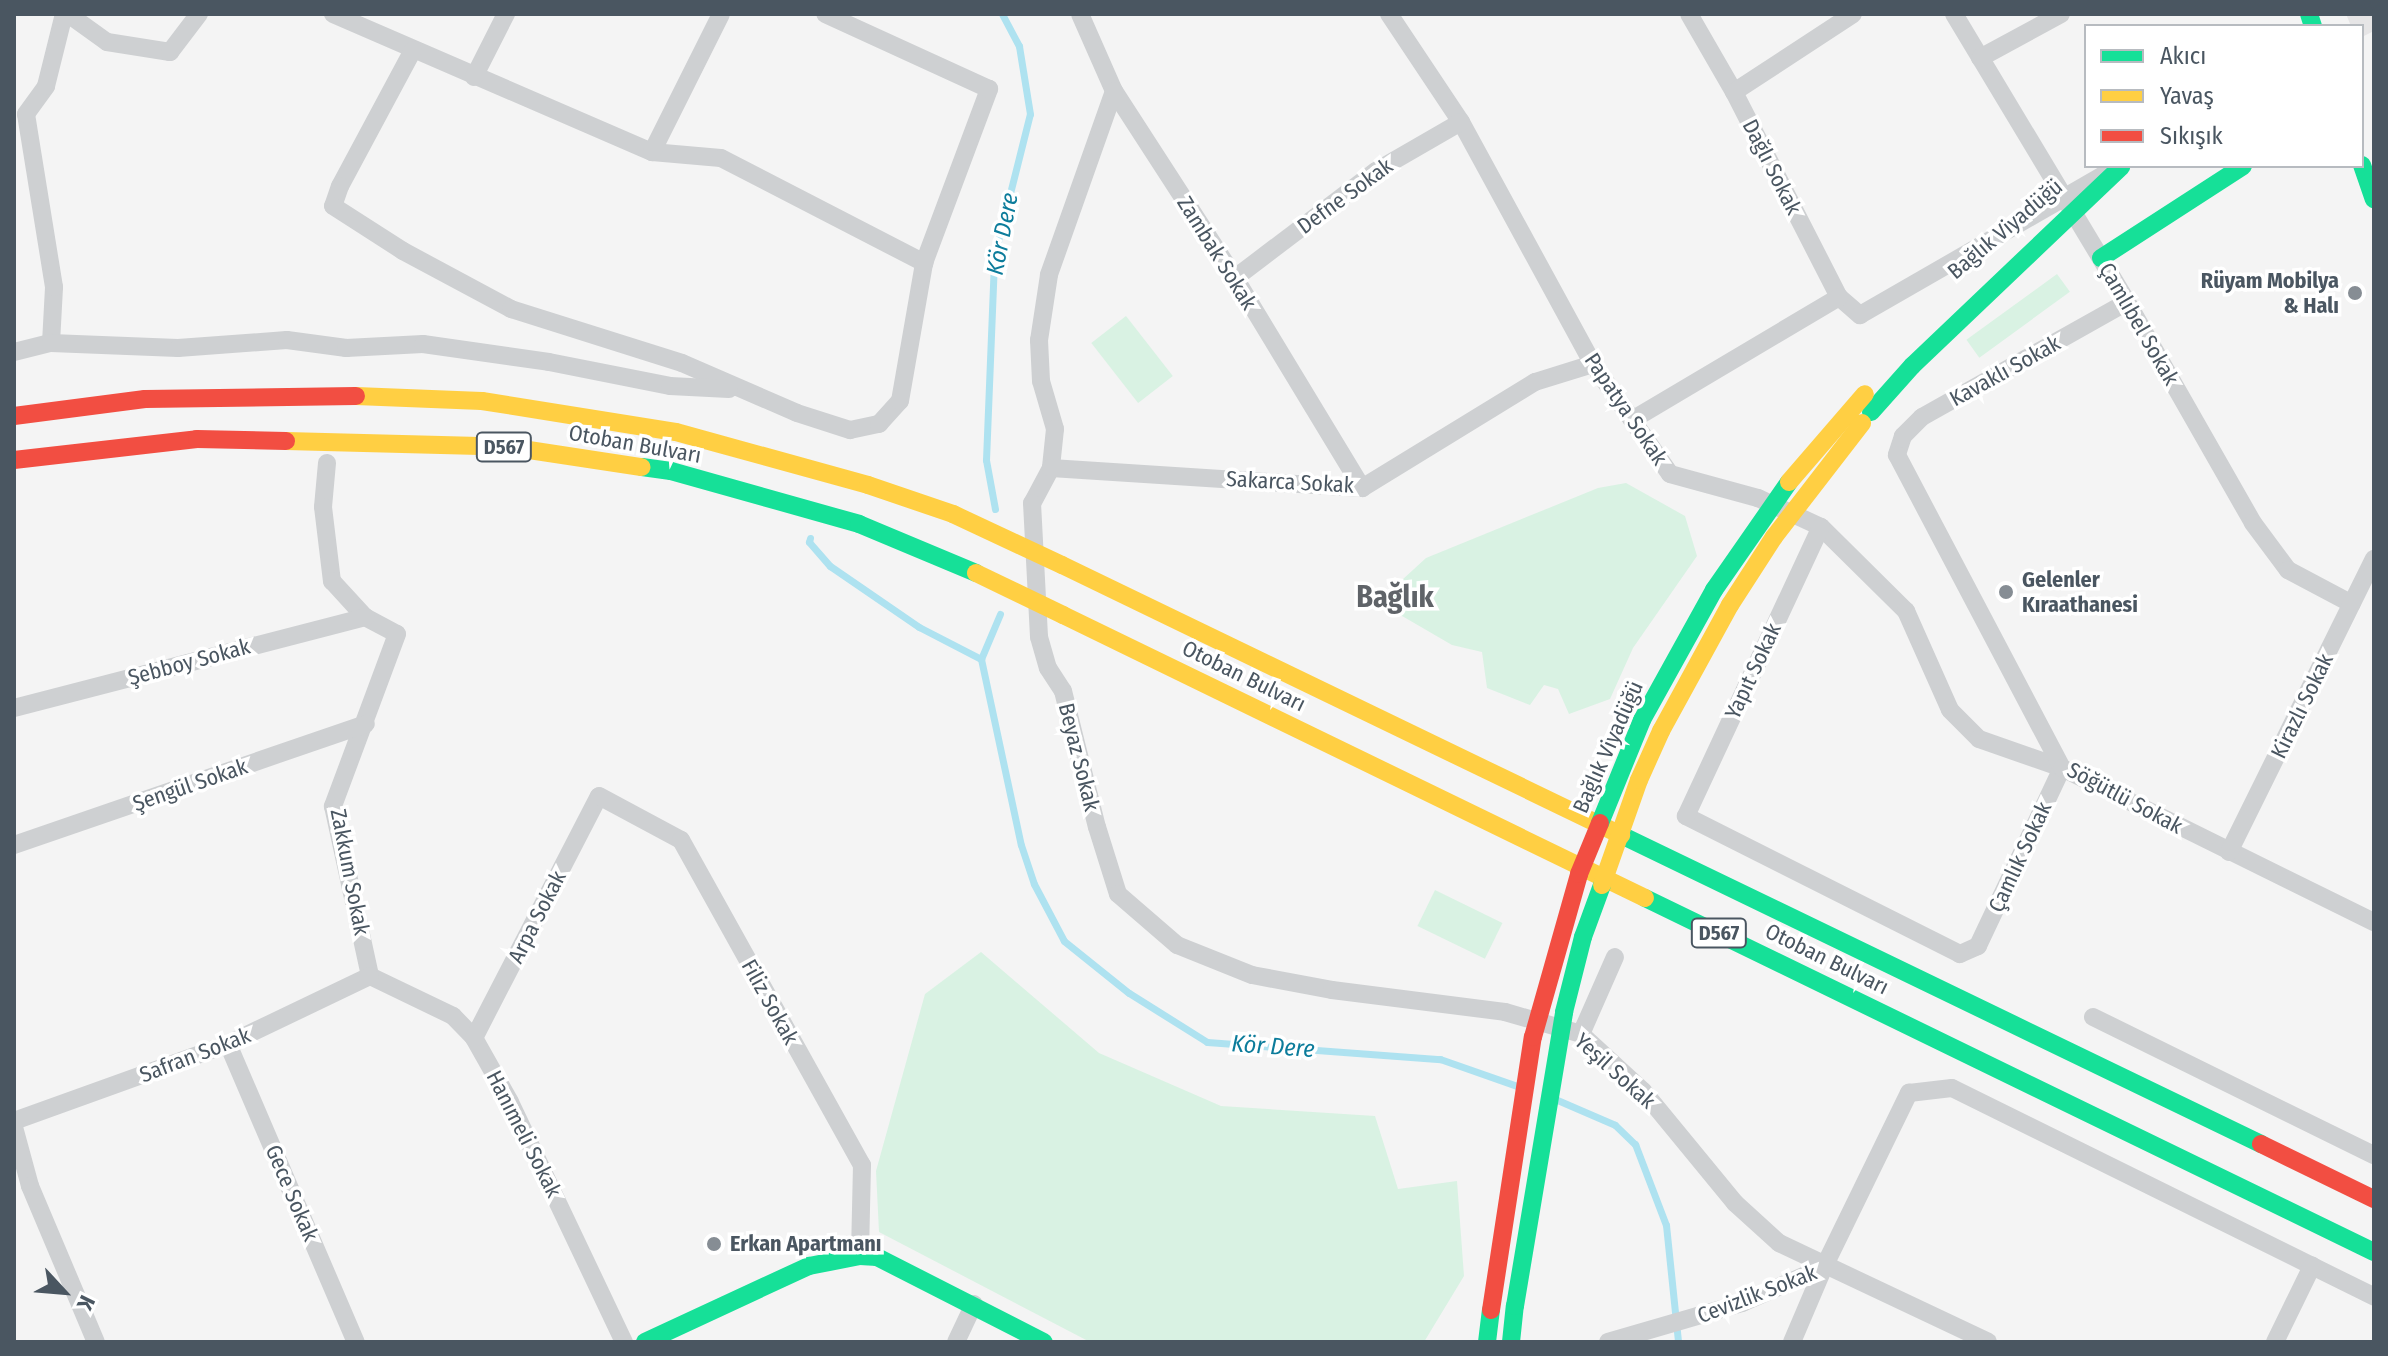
<!DOCTYPE html>
<html>
<head>
<meta charset="utf-8">
<style>
  body { margin:0 }
  #map { position:relative; width:2388px; height:1356px; overflow:hidden; background:#f4f4f4; font-family:"Fira Sans Condensed",sans-serif }
  div>[style] { position:absolute }
  [style*='--x'] { left:calc(var(--x)*1px); top:calc(var(--y)*1px); width:calc(var(--w)*1px); rotate:calc(var(--a)*1deg) }
  .education>* { inset:0; background:#e6e5e6 }
  .green>* { inset:0; background:#d9f2e3; transform-origin:0 0 }
  .stream>* { height:7px; margin:-3.5px; padding:0 3.5px; transform-origin:3.5px; border-radius:3.5px; background:#aee2f0 }
  .street>* { height:18px; margin:-9px; padding:0 9px; transform-origin:9px; border-radius:9px; background:#ced0d2 }
  .fast>* { height:18px; margin:-9px; padding:0 9px; transform-origin:9px; border-radius:9px; background:#16e098 }
  .slow>* { height:18px; margin:-9px; padding:0 9px; transform-origin:9px; border-radius:9px; background:#ffcf43 }
  .jam>* { height:18px; margin:-9px; padding:0 9px; transform-origin:9px; border-radius:9px; background:#f24e42 }
  .fast-bridge>* { height:18px; margin:-9px; padding:0 9px; transform-origin:9px; border-radius:9px; background:#16e098 }
  .slow-bridge>* { height:18px; margin:-9px; padding:0 9px; transform-origin:9px; border-radius:9px; background:#ffcf43 }
  .jam-bridge>* { height:18px; margin:-9px; padding:0 9px; transform-origin:9px; border-radius:9px; background:#f24e42 }
  .dots>* { width:22px; height:22px; translate:-50% -50%; box-sizing:border-box; border:4px solid #fff; border-radius:50% }
  span { translate:-50% -50%; white-space:nowrap; text-align:center; line-height:1.15; -webkit-text-stroke:7px #fff; paint-order:stroke }
  .shield-label span { padding:2px 6px; background:#fff; border:2px solid; border-radius:6px; -webkit-text-stroke-width:0 }
  .shield-label { font-size:20px; color:#4a5661; font-weight:700 }
  .street-label { font-size:22px; color:#4a5661 }
  .poi-label { font-size:22px; color:#4a5661; font-weight:700 }
  .right { translate:-100% -50%; text-align:right }
  .left { translate:0 -50%; text-align:left }
  .water-label { font-size:24px; color:#0c7c9b; font-style:italic }
  .district-label { font-size:30px; color:#5f6368; font-weight:700 }
  .frame { position:absolute; inset:0; border:16px solid #4a5661; pointer-events:none }
  .legend { position:absolute; left:2084px; top:24px; width:280px; height:144px; box-sizing:border-box; background:#fff; border:2px solid #b7bbc0; margin:0; padding:10px 14px; list-style:none; font-size:24px; color:#4a5661 }
  .legend li { display:flex; align-items:center; gap:16px; height:40px }
  .legend b { width:40px; border:2px solid #b7bbc0 }
  .north { position:absolute; left:24px; top:1252px; width:80px; height:80px; -webkit-text-stroke:6px #fff; paint-order:stroke; rotate:116deg; font-size:22px; font-weight:700; line-height:32px; text-align:center; color:#4a5661 }
  .north::after { content:''; display:block; margin:auto; width:28px; height:36px; background:#4a5661; clip-path:polygon(50% 0,100% 100%,50% 72%,0 100%) }
</style>
</head>
<body>
<div id="map">
  <div class="education">
    <i style="clip-path:polygon(2346px 14px,2374px 14px,2374px 31px,2362px 37px,2362px 26px,2351px 26px)"></i>
  </div>
  <div class="green">
    <i style="left:2057px;top:274px;width:22px;height:112px;rotate:54deg"></i>
    <i style="left:1126px;top:316px;width:76px;height:44px;rotate:52deg"></i>
    <i style="clip-path:polygon(1626px 483px,1685px 516px,1697px 556px,1633px 648px,1610px 699px,1569px 714px,1558px 689px,1544px 685px,1530px 705px,1487px 688px,1482px 652px,1452px 645px,1378px 602px,1426px 558px,1598px 488px)"></i>
    <i style="left:1435px;top:890px;width:75px;height:40px;rotate:26deg"></i>
    <i style="clip-path:polygon(981px 952px,1099px 1053px,1221px 1106px,1375px 1116px,1398px 1189px,1457px 1181px,1464px 1276px,1424px 1342px,1090px 1342px,879px 1232px,876px 1171px,925px 994px)"></i>
  </div>
  <div class="stream">
    <i style="--x:995;--y:509;--w:50;--a:-100.4"></i>
    <i style="--x:986;--y:460;--w:203;--a:-87.7"></i>
    <i style="--x:994;--y:257;--w:147;--a:-75.9"></i>
    <i style="--x:1030;--y:114;--w:69;--a:-99.2"></i>
    <i style="--x:1019;--y:46;--w:36;--a:-118"></i>
    <i style="--x:810;--y:538;--w:4;--a:104"></i>
    <i style="--x:809;--y:542;--w:32;--a:49"></i>
    <i style="--x:830;--y:566;--w:108;--a:34.4"></i>
    <i style="--x:919;--y:627;--w:70;--a:27.3"></i>
    <i style="--x:1000;--y:614;--w:49;--a:112.9"></i>
    <i style="--x:981;--y:659;--w:190;--a:77.9"></i>
    <i style="--x:1021;--y:845;--w:41;--a:71.6"></i>
    <i style="--x:1034;--y:884;--w:64;--a:62.2"></i>
    <i style="--x:1064;--y:941;--w:83;--a:38.7"></i>
    <i style="--x:1129;--y:993;--w:92;--a:32.1"></i>
    <i style="--x:1207;--y:1042;--w:234;--a:4.2"></i>
    <i style="--x:1440;--y:1059;--w:85;--a:19.3"></i>
    <i style="--x:1555;--y:1099;--w:65;--a:23.4"></i>
    <i style="--x:1615;--y:1125;--w:28;--a:44"></i>
    <i style="--x:1635;--y:1144;--w:87;--a:69.1"></i>
    <i style="--x:1666;--y:1225;--w:118;--a:84.1"></i>
  </div>
  <div class="street">
    <i style="--x:68;--y:14;--w:48;--a:35.7"></i>
    <i style="--x:107;--y:42;--w:64;--a:9"></i>
    <i style="--x:170;--y:52;--w:48;--a:-52.7"></i>
    <i style="--x:333;--y:14;--w:348;--a:23.4"></i>
    <i style="--x:652;--y:152;--w:69;--a:5"></i>
    <i style="--x:721;--y:158;--w:229;--a:27.3"></i>
    <i style="--x:1080;--y:14;--w:84;--a:66.2"></i>
    <i style="--x:1114;--y:91;--w:223;--a:57.1"></i>
    <i style="--x:1235;--y:278;--w:245;--a:58.8"></i>
    <i style="--x:1389;--y:14;--w:130;--a:56.3"></i>
    <i style="--x:1461;--y:122;--w:276;--a:61.4"></i>
    <i style="--x:1593;--y:364;--w:134;--a:55"></i>
    <i style="--x:1670;--y:474;--w:91;--a:15.3"></i>
    <i style="--x:1758;--y:498;--w:69;--a:24.7"></i>
    <i style="--x:1821;--y:527;--w:120;--a:44.7"></i>
    <i style="--x:1906;--y:611;--w:108;--a:66"></i>
    <i style="--x:1950;--y:710;--w:41;--a:45"></i>
    <i style="--x:1979;--y:739;--w:88;--a:19.3"></i>
    <i style="--x:2062;--y:768;--w:197;--a:115.3"></i>
    <i style="--x:1978;--y:946;--w:20;--a:156"></i>
    <i style="--x:1960;--y:954;--w:307;--a:-153.3"></i>
    <i style="--x:1686;--y:816;--w:319;--a:-65"></i>
    <i style="--x:1689;--y:14;--w:90;--a:60"></i>
    <i style="--x:1734;--y:92;--w:230;--a:62.9"></i>
    <i style="--x:1839;--y:297;--w:28;--a:41"></i>
    <i style="--x:1860;--y:315;--w:279;--a:-29.9"></i>
    <i style="--x:1954;--y:14;--w:336;--a:59"></i>
    <i style="--x:2127;--y:302;--w:254;--a:60.3"></i>
    <i style="--x:2253;--y:523;--w:59;--a:53.3"></i>
    <i style="--x:2288;--y:570;--w:72;--a:28"></i>
    <i style="--x:413;--y:50;--w:154;--a:118.2"></i>
    <i style="--x:340;--y:186;--w:21;--a:109"></i>
    <i style="--x:333;--y:206;--w:83;--a:32.7"></i>
    <i style="--x:403;--y:251;--w:123;--a:28.2"></i>
    <i style="--x:511;--y:309;--w:179;--a:17.5"></i>
    <i style="--x:682;--y:363;--w:125;--a:23.5"></i>
    <i style="--x:797;--y:413;--w:56;--a:17.8"></i>
    <i style="--x:850;--y:430;--w:30;--a:-12"></i>
    <i style="--x:879;--y:424;--w:31;--a:-48"></i>
    <i style="--x:900;--y:401;--w:140;--a:-80.1"></i>
    <i style="--x:924;--y:263;--w:186;--a:-69.5"></i>
    <i style="--x:989;--y:89;--w:180;--a:-155.4"></i>
    <i style="--x:1980;--y:58;--w:92;--a:-28.5"></i>
    <i style="--x:474;--y:77;--w:71;--a:-63.1"></i>
    <i style="--x:1114;--y:91;--w:195;--a:109.5"></i>
    <i style="--x:1049;--y:275;--w:66;--a:98.7"></i>
    <i style="--x:1039;--y:340;--w:41;--a:87.2"></i>
    <i style="--x:1041;--y:381;--w:50;--a:73.7"></i>
    <i style="--x:1055;--y:429;--w:39;--a:96"></i>
    <i style="--x:1051;--y:468;--w:40;--a:118"></i>
    <i style="--x:1032;--y:503;--w:134;--a:87"></i>
    <i style="--x:1039;--y:637;--w:32;--a:74"></i>
    <i style="--x:1048;--y:668;--w:27;--a:57"></i>
    <i style="--x:1063;--y:691;--w:140;--a:76"></i>
    <i style="--x:1097;--y:827;--w:70;--a:72.6"></i>
    <i style="--x:1118;--y:894;--w:78;--a:40.8"></i>
    <i style="--x:1177;--y:945;--w:81;--a:21.8"></i>
    <i style="--x:1252;--y:975;--w:81;--a:10.6"></i>
    <i style="--x:1332;--y:990;--w:174;--a:7.2"></i>
    <i style="--x:1505;--y:1012;--w:79;--a:16.1"></i>
    <i style="--x:1581;--y:1034;--w:84;--a:42.6"></i>
    <i style="--x:1643;--y:1091;--w:145;--a:50.6"></i>
    <i style="--x:1735;--y:1203;--w:59;--a:42.3"></i>
    <i style="--x:1779;--y:1243;--w:231;--a:25.3"></i>
    <i style="--x:1734;--y:92;--w:142;--a:-33.2"></i>
    <i style="--x:652;--y:152;--w:154;--a:-63.4"></i>
    <i style="--x:1235;--y:278;--w:177;--a:-37.2"></i>
    <i style="--x:1376;--y:171;--w:98;--a:-30"></i>
    <i style="--x:2127;--y:302;--w:235;--a:150.7"></i>
    <i style="--x:1922;--y:417;--w:27;--a:135"></i>
    <i style="--x:1903;--y:436;--w:20;--a:108"></i>
    <i style="--x:1897;--y:455;--w:354;--a:62.2"></i>
    <i style="--x:2062;--y:768;--w:348;--a:26.3"></i>
    <i style="--x:51;--y:343;--w:56;--a:-86.9"></i>
    <i style="--x:54;--y:287;--w:175;--a:-99.2"></i>
    <i style="--x:26;--y:114;--w:34;--a:-54"></i>
    <i style="--x:46;--y:86;--w:74;--a:-76"></i>
    <i style="--x:14;--y:352;--w:38;--a:-14"></i>
    <i style="--x:51;--y:343;--w:127;--a:2.3"></i>
    <i style="--x:178;--y:348;--w:109;--a:-4.2"></i>
    <i style="--x:287;--y:340;--w:60;--a:7.7"></i>
    <i style="--x:346;--y:348;--w:77;--a:-3"></i>
    <i style="--x:423;--y:344;--w:127;--a:8.1"></i>
    <i style="--x:549;--y:362;--w:123;--a:11.2"></i>
    <i style="--x:670;--y:386;--w:59;--a:2.9"></i>
    <i style="--x:1632;--y:420;--w:241;--a:-30.7"></i>
    <i style="--x:327;--y:463;--w:44;--a:95.2"></i>
    <i style="--x:323;--y:507;--w:75;--a:83.1"></i>
    <i style="--x:332;--y:581;--w:49;--a:47.5"></i>
    <i style="--x:365;--y:617;--w:36;--a:28"></i>
    <i style="--x:397;--y:634;--w:184;--a:110.4"></i>
    <i style="--x:333;--y:806;--w:174;--a:77.7"></i>
    <i style="--x:1051;--y:468;--w:312;--a:3.7"></i>
    <i style="--x:1362;--y:488;--w:203;--a:-31.5"></i>
    <i style="--x:1535;--y:382;--w:61;--a:-17.2"></i>
    <i style="--x:14;--y:708;--w:363;--a:-14.5"></i>
    <i style="--x:14;--y:845;--w:372;--a:-19"></i>
    <i style="--x:2229;--y:852;--w:327;--a:-63.7"></i>
    <i style="--x:370;--y:976;--w:92;--a:25.7"></i>
    <i style="--x:453;--y:1016;--w:30;--a:46"></i>
    <i style="--x:474;--y:1038;--w:73;--a:60.6"></i>
    <i style="--x:510;--y:1102;--w:266;--a:64.6"></i>
    <i style="--x:2093;--y:1017;--w:313;--a:26.2"></i>
    <i style="--x:1581;--y:1034;--w:84;--a:-66.2"></i>
    <i style="--x:474;--y:1038;--w:272;--a:-62.7"></i>
    <i style="--x:599;--y:796;--w:93;--a:28.2"></i>
    <i style="--x:681;--y:840;--w:372;--a:60.9"></i>
    <i style="--x:862;--y:1165;--w:91;--a:91.3"></i>
    <i style="--x:228;--y:1044;--w:324;--a:66.8"></i>
    <i style="--x:14;--y:1121;--w:227;--a:-19.8"></i>
    <i style="--x:228;--y:1044;--w:157;--a:-25.6"></i>
    <i style="--x:14;--y:1127;--w:61;--a:74.8"></i>
    <i style="--x:30;--y:1186;--w:169;--a:67.1"></i>
    <i style="--x:956;--y:1342;--w:42;--a:-64.7"></i>
    <i style="--x:1608;--y:1342;--w:140;--a:-16.2"></i>
    <i style="--x:1742;--y:1303;--w:90;--a:-23.7"></i>
    <i style="--x:1792;--y:1342;--w:82;--a:-66.9"></i>
    <i style="--x:1824;--y:1267;--w:194;--a:-64"></i>
    <i style="--x:1909;--y:1093;--w:43;--a:-6.6"></i>
    <i style="--x:1952;--y:1088;--w:471;--a:26.3"></i>
    <i style="--x:2275;--y:1342;--w:85;--a:-64"></i>
  </div>
  <div class="fast">
    <i style="--x:2309;--y:14;--w:13;--a:72"></i>
    <i style="--x:2362;--y:165;--w:36;--a:71"></i>
    <i style="--x:2101;--y:258;--w:169;--a:-32.9"></i>
    <i style="--x:1871;--y:412;--w:62;--a:-48.3"></i>
    <i style="--x:1912;--y:366;--w:289;--a:-43.6"></i>
    <i style="--x:642;--y:467;--w:29;--a:8"></i>
    <i style="--x:671;--y:471;--w:195;--a:15.7"></i>
    <i style="--x:859;--y:524;--w:127;--a:22.7"></i>
    <i style="--x:1621;--y:835;--w:711;--a:25.77"></i>
    <i style="--x:1645;--y:898;--w:810;--a:25.9"></i>
    <i style="--x:645;--y:1342;--w:181;--a:-24.9"></i>
    <i style="--x:809;--y:1266;--w:52;--a:-11.1"></i>
    <i style="--x:860;--y:1256;--w:17;--a:3"></i>
    <i style="--x:877;--y:1257;--w:187;--a:27"></i>
    <i style="--x:1487;--y:1342;--w:32;--a:-83"></i>
    <i style="--x:1511;--y:1342;--w:36;--a:-84"></i>
  </div>
  <div class="slow">
    <i style="--x:356;--y:396;--w:126;--a:2.3"></i>
    <i style="--x:482;--y:401;--w:196;--a:9.1"></i>
    <i style="--x:676;--y:432;--w:199;--a:15.4"></i>
    <i style="--x:868;--y:485;--w:90;--a:18.8"></i>
    <i style="--x:286;--y:441;--w:223;--a:1.5"></i>
    <i style="--x:509;--y:447;--w:134;--a:8.6"></i>
    <i style="--x:1062;--y:565;--w:621;--a:25.78"></i>
    <i style="--x:1063;--y:615;--w:647;--a:25.93"></i>
  </div>
  <div class="jam">
    <i style="--x:14;--y:416;--w:132;--a:-7.4"></i>
    <i style="--x:145;--y:399;--w:211;--a:-0.8"></i>
    <i style="--x:14;--y:460;--w:184;--a:-6.5"></i>
    <i style="--x:197;--y:439;--w:89;--a:1.3"></i>
    <i style="--x:2261;--y:1144;--w:126;--a:26"></i>
  </div>
  <div class="fast-bridge">
    <i style="--x:1600;--y:823;--w:111;--a:-67.8"></i>
    <i style="--x:1642;--y:720;--w:149;--a:-61"></i>
    <i style="--x:1714;--y:590;--w:131;--a:-55.2"></i>
    <i style="--x:1515;--y:1306;--w:298;--a:-80.5"></i>
    <i style="--x:1564;--y:1012;--w:77;--a:-75.8"></i>
    <i style="--x:1583;--y:937;--w:55;--a:-69.9"></i>
  </div>
  <div class="slow-bridge">
    <i style="--x:1789;--y:482;--w:116;--a:-49.2"></i>
    <i style="--x:953;--y:514;--w:120;--a:25.1"></i>
    <i style="--x:976;--y:573;--w:97;--a:25.8"></i>
    <i style="--x:1602;--y:885;--w:111;--a:-70.6"></i>
    <i style="--x:1639;--y:780;--w:54;--a:-65.8"></i>
    <i style="--x:1661;--y:731;--w:144;--a:-61.3"></i>
    <i style="--x:1730;--y:605;--w:81;--a:-57.1"></i>
    <i style="--x:1774;--y:537;--w:144;--a:-52.3"></i>
  </div>
  <div class="jam-bridge">
    <i style="--x:1491;--y:1310;--w:276;--a:-81.3"></i>
    <i style="--x:1533;--y:1037;--w:169;--a:-74.2"></i>
    <i style="--x:1579;--y:874;--w:55;--a:-67.6"></i>
  </div>
  <div class="dots">
    <i style="left:2355px;top:293px;background:#868d94"></i>
    <i style="left:2006px;top:592px;background:#868d94"></i>
    <i style="left:714px;top:1244px;background:#868d94"></i>
  </div>
  <div class="shield-label">
    <span style="left:504px;top:447px">D567</span>
    <span style="left:1719px;top:933px">D567</span>
  </div>
  <div class="street-label">
    <span style="left:1772px;top:167px;rotate:63deg">Dağlı Sokak</span>
    <span style="left:1345px;top:196px;rotate:-36deg">Defne Sokak</span>
    <span style="left:2005px;top:229px;rotate:-40deg">Bağlık Viyadüğü</span>
    <span style="left:1217px;top:253px;rotate:58deg">Zambak Sokak</span>
    <span style="left:2139px;top:324px;rotate:60deg">Çamlıbel Sokak</span>
    <span style="left:2005px;top:371px;rotate:-29deg">Kavaklı Sokak</span>
    <span style="left:1626px;top:409px;rotate:56deg">Papatya Sokak</span>
    <span style="left:635px;top:444px;rotate:10deg">Otoban Bulvarı</span>
    <span style="left:1290px;top:482px;rotate:3deg">Sakarca Sokak</span>
    <span style="left:189px;top:662px;rotate:-15deg">Şebboy Sokak</span>
    <span style="left:1753px;top:671px;rotate:-65deg">Yapıt Sokak</span>
    <span style="left:1244px;top:676px;rotate:26deg">Otoban Bulvarı</span>
    <span style="left:2302px;top:706px;rotate:-64deg">Kirazlı Sokak</span>
    <span style="left:1608px;top:747px;rotate:-66deg">Bağlık Viyadüğü</span>
    <span style="left:1079px;top:757px;rotate:76deg">Beyaz Sokak</span>
    <span style="left:190px;top:785px;rotate:-19deg">Şengül Sokak</span>
    <span style="left:2125px;top:798px;rotate:28deg">Söğütlü Sokak</span>
    <span style="left:2020px;top:857px;rotate:-65deg">Çamlık Sokak</span>
    <span style="left:350px;top:872px;rotate:79deg">Zakkum Sokak</span>
    <span style="left:537px;top:917px;rotate:-63deg">Arpa Sokak</span>
    <span style="left:1827px;top:959px;rotate:26deg">Otoban Bulvarı</span>
    <span style="left:770px;top:1002px;rotate:61deg">Filiz Sokak</span>
    <span style="left:195px;top:1055px;rotate:-21deg">Safran Sokak</span>
    <span style="left:1615px;top:1071px;rotate:42deg">Yeşil Sokak</span>
    <span style="left:524px;top:1134px;rotate:63deg">Hanımeli Sokak</span>
    <span style="left:292px;top:1193px;rotate:67deg">Gece Sokak</span>
    <span style="left:1757px;top:1294px;rotate:-21deg">Cevizlik Sokak</span>
  </div>
  <div class="poi-label">
    <span class="right" style="left:2339px;top:293px">Rüyam Mobilya<br>&amp; Halı</span>
    <span class="left" style="left:2022px;top:592px">Gelenler<br>Kıraathanesi</span>
    <span class="left" style="left:730px;top:1244px">Erkan Apartmanı</span>
  </div>
  <div class="water-label">
    <span style="left:1003px;top:234px;rotate:-79deg">Kör Dere</span>
    <span style="left:1273px;top:1047px;rotate:4deg">Kör Dere</span>
  </div>
  <div class="district-label">
    <span style="left:1395px;top:597px">Bağlık</span>
  </div>
  <div class="frame"></div>
  <ul class="legend">
  <li><b style="height:10px;background:#16e098"></b>Akıcı</li>
  <li><b style="height:10px;background:#ffcf43"></b>Yavaş</li>
  <li><b style="height:10px;background:#f24e42"></b>Sıkışık</li>
  </ul>
  <div class="north">K</div>
</div>
</body>
</html>
